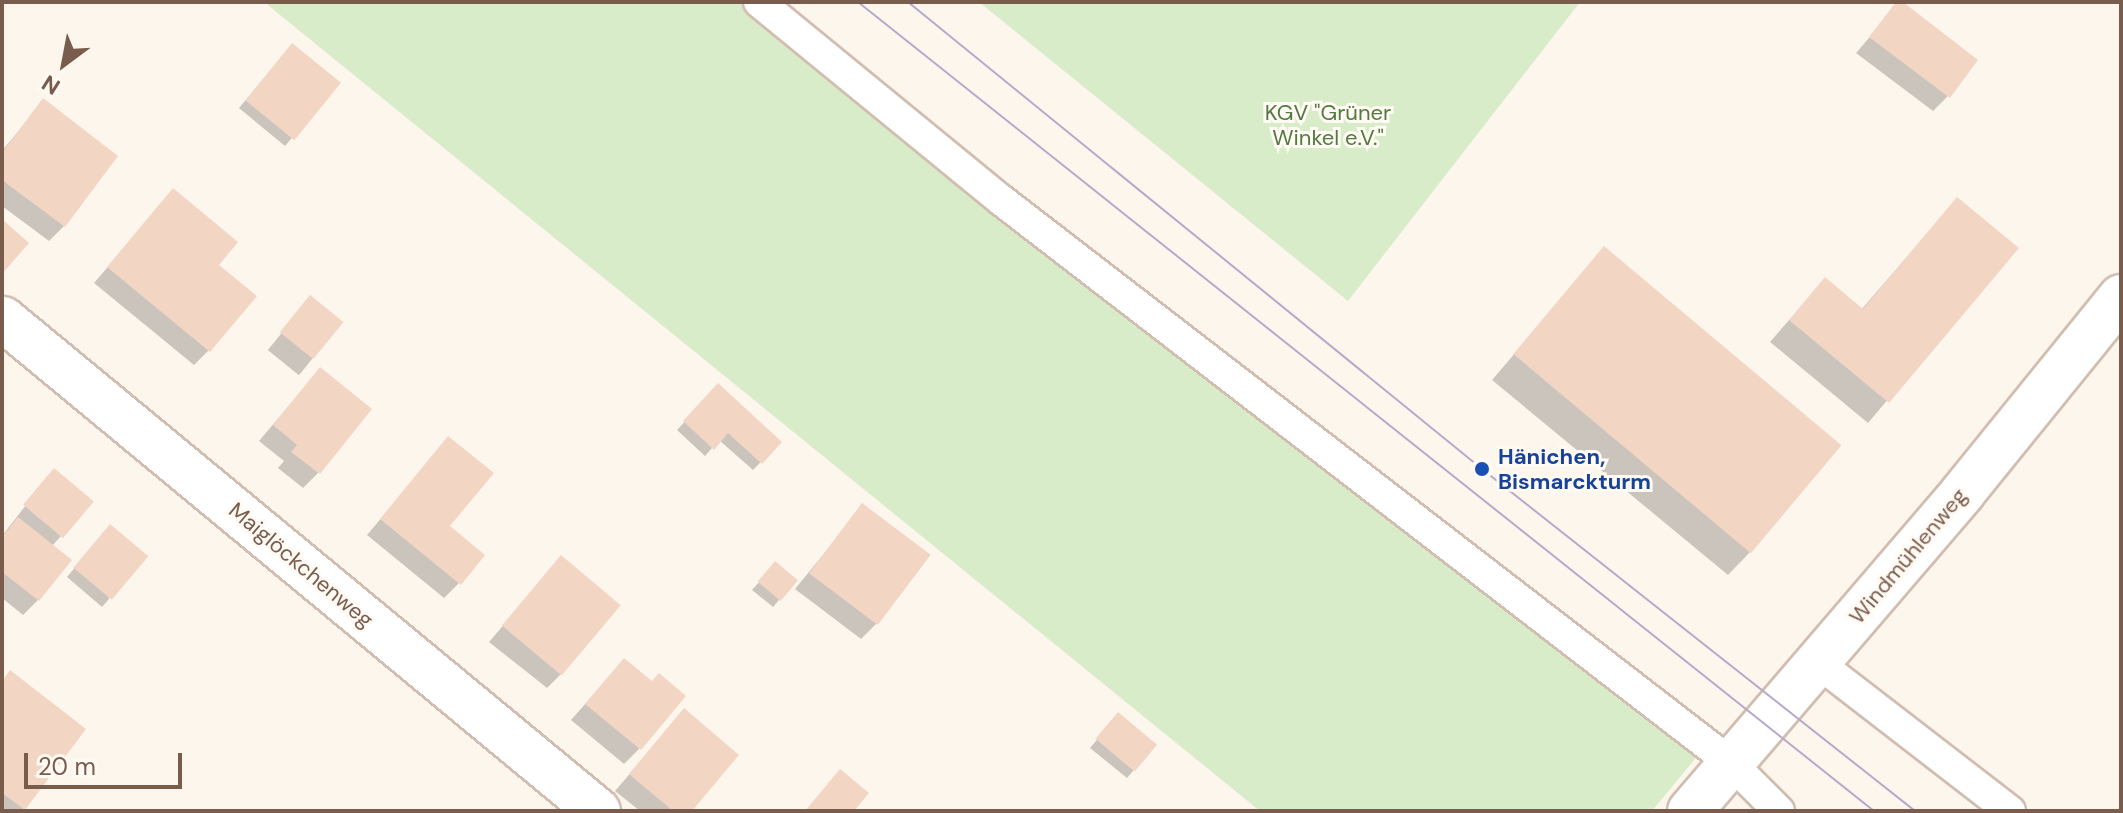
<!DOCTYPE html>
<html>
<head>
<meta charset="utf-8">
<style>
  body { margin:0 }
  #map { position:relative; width:2123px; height:813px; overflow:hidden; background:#fdf6ec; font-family:"DM Sans",sans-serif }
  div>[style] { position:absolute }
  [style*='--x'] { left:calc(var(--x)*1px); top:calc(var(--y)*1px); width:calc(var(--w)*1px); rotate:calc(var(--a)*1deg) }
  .green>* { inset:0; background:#d8ecc9 }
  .shadow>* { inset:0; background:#0003; transform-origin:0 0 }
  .building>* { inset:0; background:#f3d5c3; transform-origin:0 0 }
  .roads { filter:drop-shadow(2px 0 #d1beb0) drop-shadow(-2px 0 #d1beb0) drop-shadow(0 2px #d1beb0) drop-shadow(0 -2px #d1beb0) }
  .service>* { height:30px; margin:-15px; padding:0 15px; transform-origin:15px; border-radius:15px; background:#fff }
  .minor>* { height:44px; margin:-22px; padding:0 22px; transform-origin:22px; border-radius:22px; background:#fff }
  .tram>* { height:2px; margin:-1px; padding:0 1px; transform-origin:1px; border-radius:1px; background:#b9a8c9 }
  .dots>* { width:22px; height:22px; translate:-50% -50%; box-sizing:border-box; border:4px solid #fffaf3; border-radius:50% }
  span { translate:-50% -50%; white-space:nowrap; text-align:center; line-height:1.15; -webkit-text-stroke:6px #fffaf3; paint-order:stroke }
  .park-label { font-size:22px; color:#537a41 }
  .transit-label { font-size:22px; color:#164399; font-weight:700 }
  .left { translate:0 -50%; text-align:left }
  .street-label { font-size:22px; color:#7a5c4d }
  .frame { position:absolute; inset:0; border:4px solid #7a5c4d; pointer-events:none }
  .north { position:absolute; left:24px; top:24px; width:80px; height:80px; -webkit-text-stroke:6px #fffaf3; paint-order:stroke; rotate:212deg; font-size:22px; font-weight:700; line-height:32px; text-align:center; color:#7a5c4d }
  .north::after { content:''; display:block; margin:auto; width:28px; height:36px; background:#7a5c4d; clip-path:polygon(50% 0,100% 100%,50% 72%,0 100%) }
  .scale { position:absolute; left:24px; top:753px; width:158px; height:36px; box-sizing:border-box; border:4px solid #7a5c4d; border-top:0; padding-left:10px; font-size:24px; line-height:28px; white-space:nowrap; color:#7a5c4d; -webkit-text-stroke:6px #fffaf3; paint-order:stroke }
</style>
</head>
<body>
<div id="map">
  <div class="green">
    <i style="clip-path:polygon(264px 2px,743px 2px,994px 207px,1700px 753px,1652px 811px,1260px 811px)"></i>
    <i style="clip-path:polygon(979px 2px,1580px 2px,1348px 301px)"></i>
  </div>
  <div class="shadow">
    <i style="clip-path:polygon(1900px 2px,1948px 96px,1933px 111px,1856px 53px)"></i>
    <i style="clip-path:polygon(285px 53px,339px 83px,285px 146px,239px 108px)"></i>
    <i style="clip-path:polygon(43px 101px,64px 226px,49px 241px,2px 206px,2px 151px)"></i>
    <i style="clip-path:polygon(173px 191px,217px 265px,209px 350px,194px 365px,94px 283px)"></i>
    <i style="clip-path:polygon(1957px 199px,2016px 248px,1868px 423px,1770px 342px,1825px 279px,1861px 310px)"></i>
    <i style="clip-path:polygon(1604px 249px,1751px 551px,1728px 575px,1492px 380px)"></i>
    <i style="left:310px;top:298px;width:40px;height:67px;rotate:39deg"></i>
    <i style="clip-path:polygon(320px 369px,318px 473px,303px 488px,278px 468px,284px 461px,259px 441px)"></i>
    <i style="clip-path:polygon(718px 386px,780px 442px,753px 470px,719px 440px,705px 456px,677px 430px)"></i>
    <i style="clip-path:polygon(449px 438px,448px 526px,459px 583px,444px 598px,367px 535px)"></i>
    <i style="clip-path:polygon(47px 478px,61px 536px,52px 546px,38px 600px,23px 615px,2px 598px,2px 536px)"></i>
    <i style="clip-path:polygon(863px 506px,876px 624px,861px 639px,795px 589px)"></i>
    <i style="clip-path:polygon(103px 534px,109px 599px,102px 607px,67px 577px)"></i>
    <i style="clip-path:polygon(562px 557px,562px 673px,547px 688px,489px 642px)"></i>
    <i style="clip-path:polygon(768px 572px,796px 580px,773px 607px,752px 590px)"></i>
    <i style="clip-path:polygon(624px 660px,639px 749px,624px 764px,571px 720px)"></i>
    <i style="clip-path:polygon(10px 673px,84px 729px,21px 811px,2px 811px,2px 681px)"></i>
    <i style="clip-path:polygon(684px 711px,689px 811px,640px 811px,615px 791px)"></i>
    <i style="clip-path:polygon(1111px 723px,1155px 746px,1127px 778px,1090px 748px)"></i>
  </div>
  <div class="building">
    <i style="clip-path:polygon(1896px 2px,1903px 2px,1978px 60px,1950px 98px,1869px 37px)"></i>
    <i style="left:292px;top:43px;width:63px;height:74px;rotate:39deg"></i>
    <i style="clip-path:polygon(43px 98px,118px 156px,65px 227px,2px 180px,2px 153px)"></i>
    <i style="clip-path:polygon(173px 188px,238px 242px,219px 265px,257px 296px,210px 352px,107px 267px)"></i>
    <i style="clip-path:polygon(1957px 197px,2019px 248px,1889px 403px,1789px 320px,1825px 277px,1863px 309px)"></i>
    <i style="clip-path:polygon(2px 219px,29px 243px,2px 274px)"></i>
    <i style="left:1604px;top:246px;width:310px;height:141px;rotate:40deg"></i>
    <i style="left:310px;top:295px;width:43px;height:48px;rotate:39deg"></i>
    <i style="clip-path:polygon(320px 367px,372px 409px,320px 474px,291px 452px,297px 445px,273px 425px)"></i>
    <i style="clip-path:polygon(718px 383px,782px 442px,762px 464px,728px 433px,714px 450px,683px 421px)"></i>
    <i style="clip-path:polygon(448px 436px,494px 473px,450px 526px,485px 555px,461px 585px,380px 519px)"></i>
    <i style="left:54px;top:468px;width:52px;height:48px;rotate:40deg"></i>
    <i style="left:862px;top:503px;width:86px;height:88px;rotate:37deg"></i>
    <i style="clip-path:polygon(18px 517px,72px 560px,39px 601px,2px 572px,2px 537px)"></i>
    <i style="left:110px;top:524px;width:50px;height:57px;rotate:40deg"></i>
    <i style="left:561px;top:555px;width:78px;height:92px;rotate:40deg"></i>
    <i style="left:775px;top:561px;width:30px;height:27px;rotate:40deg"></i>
    <i style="clip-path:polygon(624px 658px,652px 681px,659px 673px,686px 696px,641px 750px,585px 704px)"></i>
    <i style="clip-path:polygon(10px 670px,86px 729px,25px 810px,2px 793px,2px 681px)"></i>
    <i style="clip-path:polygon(684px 708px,739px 755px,692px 811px,673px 811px,629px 774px)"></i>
    <i style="left:1118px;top:712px;width:51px;height:35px;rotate:40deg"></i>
    <i style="clip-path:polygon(840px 769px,869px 793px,854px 811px,805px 811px)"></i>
  </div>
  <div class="roads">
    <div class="service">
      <i style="--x:759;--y:2;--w:313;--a:39.3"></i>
      <i style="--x:1001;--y:200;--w:922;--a:37.64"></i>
      <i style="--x:1731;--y:763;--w:68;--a:45"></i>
      <i style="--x:1817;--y:662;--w:244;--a:37.7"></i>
    </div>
    <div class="minor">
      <i style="--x:3;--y:319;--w:772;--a:39.59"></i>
      <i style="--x:1690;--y:811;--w:420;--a:-49.4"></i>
      <i style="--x:1963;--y:492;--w:251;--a:-51"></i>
    </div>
  </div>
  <div class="tram">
    <i style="--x:858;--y:2;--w:1299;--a:38.53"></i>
    <i style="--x:908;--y:2;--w:740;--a:39.13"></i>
    <i style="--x:1482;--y:469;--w:552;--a:38.3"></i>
  </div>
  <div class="dots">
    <i style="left:1482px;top:469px;background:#1a4fb4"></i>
  </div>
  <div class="park-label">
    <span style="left:1328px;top:125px">KGV "Grüner<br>Winkel e.V."</span>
  </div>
  <div class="transit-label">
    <span class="left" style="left:1498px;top:469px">Hänichen,<br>Bismarckturm</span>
  </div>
  <div class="street-label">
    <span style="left:1908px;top:556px;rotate:-50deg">Windmühlenweg</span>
    <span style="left:301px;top:565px;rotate:40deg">Maiglöckchenweg</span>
  </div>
  <div class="frame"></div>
  <div class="north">N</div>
  <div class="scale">20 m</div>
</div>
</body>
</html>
